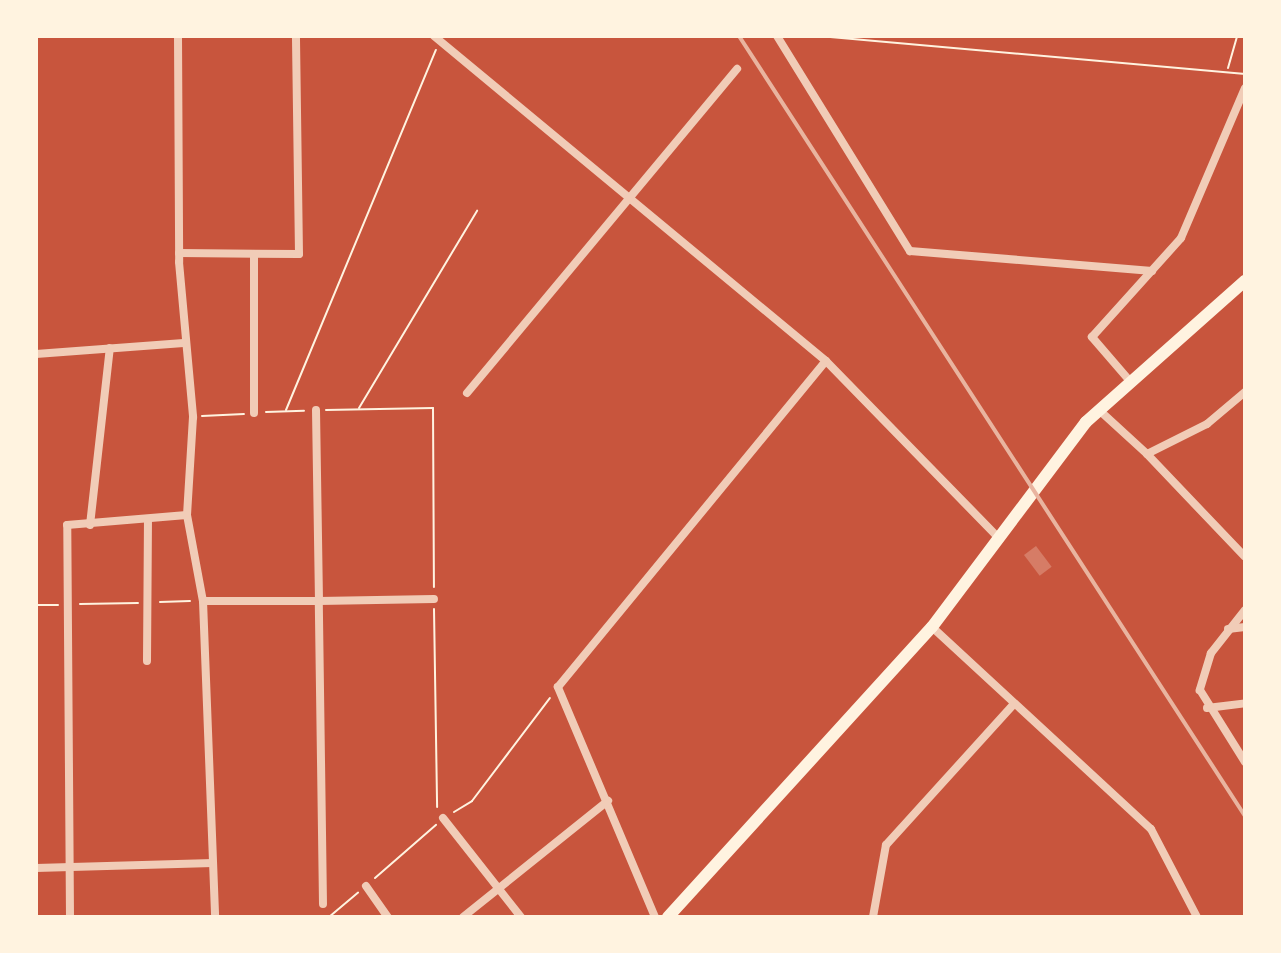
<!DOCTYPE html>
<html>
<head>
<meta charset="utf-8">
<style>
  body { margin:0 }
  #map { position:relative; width:1281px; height:953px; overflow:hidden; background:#c8553d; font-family:Montserrat,sans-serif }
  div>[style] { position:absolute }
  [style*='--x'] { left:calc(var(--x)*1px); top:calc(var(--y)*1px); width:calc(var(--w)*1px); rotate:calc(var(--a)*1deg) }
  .stream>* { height:4px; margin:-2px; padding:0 2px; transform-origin:2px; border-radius:2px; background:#8f3625 }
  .building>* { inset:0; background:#d67c66; transform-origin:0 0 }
  .path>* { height:2px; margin:-1px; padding:0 1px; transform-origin:1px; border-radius:1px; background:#fff3e0 }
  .minor>* { height:8px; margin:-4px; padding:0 4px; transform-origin:4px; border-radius:4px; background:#f1ccb7 }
  .secondary>* { height:12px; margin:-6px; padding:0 6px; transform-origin:6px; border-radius:6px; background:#fff3e0 }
  .rail>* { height:4px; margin:-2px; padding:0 2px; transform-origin:2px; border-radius:2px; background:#e9b49f }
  span { translate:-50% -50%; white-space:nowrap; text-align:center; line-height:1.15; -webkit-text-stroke:6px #fff3e0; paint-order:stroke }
  .frame { position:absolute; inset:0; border:38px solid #fff3e0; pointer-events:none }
</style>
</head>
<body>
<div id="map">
  <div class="stream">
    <i style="--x:642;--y:917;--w:1;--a:0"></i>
  </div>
  <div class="building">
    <i style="left:1036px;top:546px;width:26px;height:15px;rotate:53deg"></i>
  </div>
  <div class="path">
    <i style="--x:819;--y:36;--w:428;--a:5.1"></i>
    <i style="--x:1228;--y:68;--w:33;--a:-74"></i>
    <i style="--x:359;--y:408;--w:230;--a:-59.1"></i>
    <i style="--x:286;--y:410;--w:390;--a:-67.4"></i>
    <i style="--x:326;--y:410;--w:107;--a:-1.1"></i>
    <i style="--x:433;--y:408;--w:179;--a:89.7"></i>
    <i style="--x:266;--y:412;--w:38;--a:-2"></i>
    <i style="--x:202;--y:416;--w:42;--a:-2.7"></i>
    <i style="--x:160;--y:602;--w:30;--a:-2"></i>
    <i style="--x:80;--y:604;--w:58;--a:-1"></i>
    <i style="--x:36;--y:605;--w:22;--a:0"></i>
    <i style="--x:434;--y:609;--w:198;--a:89.1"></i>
    <i style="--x:454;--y:812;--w:21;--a:-31"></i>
    <i style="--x:472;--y:801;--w:129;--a:-52.9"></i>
    <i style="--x:375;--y:878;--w:81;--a:-41"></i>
    <i style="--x:329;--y:917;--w:38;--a:-40"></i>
  </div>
  <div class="minor">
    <i style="--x:178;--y:36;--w:226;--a:89.7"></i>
    <i style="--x:179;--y:262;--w:156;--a:84.8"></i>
    <i style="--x:193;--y:417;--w:98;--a:93.5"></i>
    <i style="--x:187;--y:515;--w:87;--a:79.5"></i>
    <i style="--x:203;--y:601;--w:316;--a:87.8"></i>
    <i style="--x:434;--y:36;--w:509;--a:39.66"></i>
    <i style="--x:826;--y:361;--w:249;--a:45.7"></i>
    <i style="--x:777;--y:36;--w:253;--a:58.3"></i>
    <i style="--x:910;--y:251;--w:243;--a:4.7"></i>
    <i style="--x:179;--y:253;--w:120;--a:0.5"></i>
    <i style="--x:299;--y:254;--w:218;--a:-90.8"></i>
    <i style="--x:254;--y:254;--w:159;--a:90"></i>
    <i style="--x:36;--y:354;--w:148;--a:-4.3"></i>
    <i style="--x:1129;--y:380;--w:57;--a:-130.7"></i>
    <i style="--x:1092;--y:337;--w:133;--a:-48"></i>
    <i style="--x:1181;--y:238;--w:163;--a:-66.9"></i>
    <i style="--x:467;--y:393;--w:422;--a:-50.2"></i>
    <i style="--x:1099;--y:410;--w:65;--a:42.5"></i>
    <i style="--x:1147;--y:454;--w:67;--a:-26.6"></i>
    <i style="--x:1207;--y:424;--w:50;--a:-40.1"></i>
    <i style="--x:1147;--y:454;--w:142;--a:46.4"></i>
    <i style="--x:90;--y:525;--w:178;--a:-83.6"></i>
    <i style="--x:203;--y:601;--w:116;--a:0"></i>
    <i style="--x:319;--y:601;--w:191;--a:-90.9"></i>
    <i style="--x:1245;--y:610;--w:55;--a:128.3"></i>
    <i style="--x:1211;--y:653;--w:39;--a:107"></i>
    <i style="--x:1200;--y:690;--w:85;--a:58"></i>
    <i style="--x:932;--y:627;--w:298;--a:42.7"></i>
    <i style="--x:1151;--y:829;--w:99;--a:62.4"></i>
    <i style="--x:1228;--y:629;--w:17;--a:-7"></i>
    <i style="--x:147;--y:661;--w:142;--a:-89.6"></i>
    <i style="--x:1207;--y:708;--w:38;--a:-7"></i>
    <i style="--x:443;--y:818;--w:126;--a:51.8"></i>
    <i style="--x:36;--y:868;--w:177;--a:-1.6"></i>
    <i style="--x:366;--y:886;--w:38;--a:55"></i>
    <i style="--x:323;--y:904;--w:303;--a:-90.8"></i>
    <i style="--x:319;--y:601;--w:115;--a:-1"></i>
    <i style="--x:70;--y:917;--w:392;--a:-90.4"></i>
    <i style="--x:67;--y:525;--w:120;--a:-4.8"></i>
    <i style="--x:463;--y:917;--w:186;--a:-38.7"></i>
    <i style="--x:655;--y:917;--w:250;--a:-112.9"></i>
    <i style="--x:558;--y:687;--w:422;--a:-50.6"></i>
    <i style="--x:873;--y:917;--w:73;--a:-79.8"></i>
    <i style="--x:886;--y:845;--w:189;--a:-47.8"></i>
  </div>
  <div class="secondary">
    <i style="--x:668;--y:917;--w:392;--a:-47.7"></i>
    <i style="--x:932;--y:627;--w:256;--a:-53.1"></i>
    <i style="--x:1086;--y:422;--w:213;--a:-41.6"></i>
  </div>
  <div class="rail">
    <i style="--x:739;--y:36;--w:930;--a:57.03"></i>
  </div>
  <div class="frame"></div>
</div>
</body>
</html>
